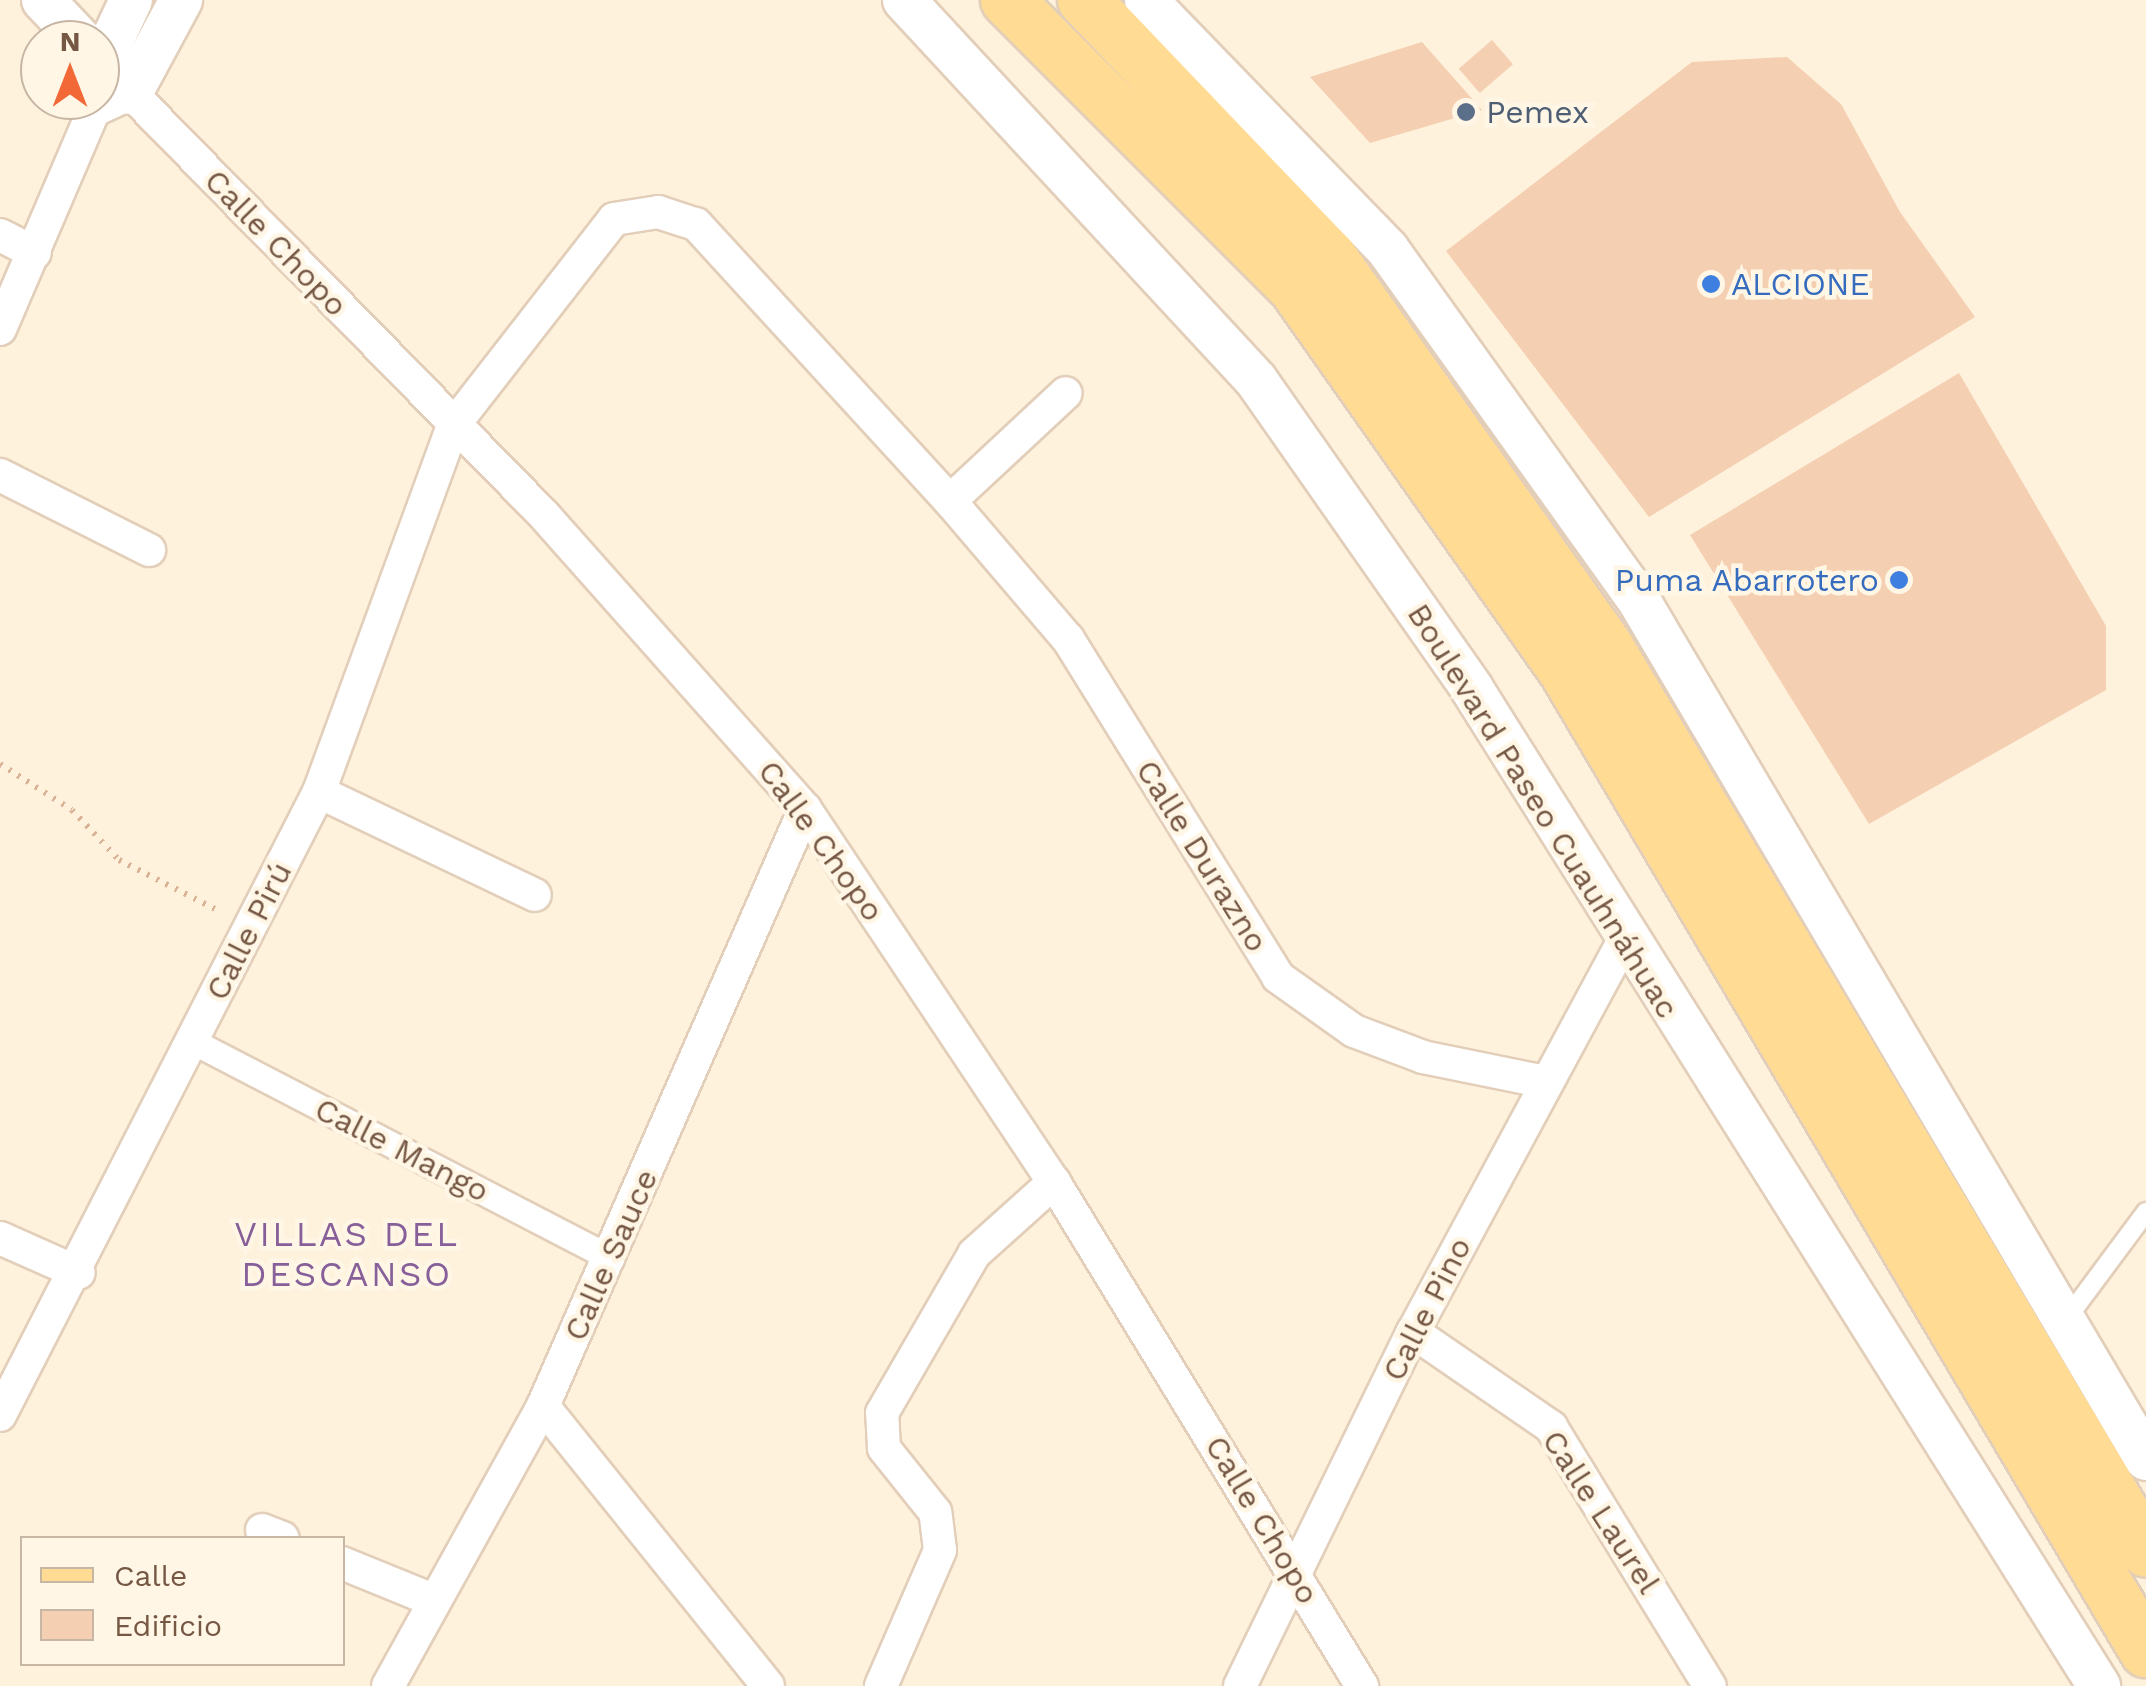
<!DOCTYPE html>
<html>
<head>
<meta charset="utf-8">
<style>
  body { margin:0 }
  #map { position:relative; width:2146px; height:1686px; overflow:hidden; background:#fef2dd; font-family:"Work Sans",sans-serif }
  div>[style] { position:absolute }
  [style*='--x'] { left:calc(var(--x)*1px); top:calc(var(--y)*1px); width:calc(var(--w)*1px); rotate:calc(var(--a)*1deg) }
  .building>* { inset:0; background:#f5cfb2; transform-origin:0 0 }
  .path>* { height:6px; margin-top:-3px; transform-origin:0; background:repeating-linear-gradient(90deg,#dab396 0 2.5px,transparent 0 10.5px) }
  .roads { filter:drop-shadow(2px 0 #e2ceb9) drop-shadow(-2px 0 #e2ceb9) drop-shadow(0 2px #e2ceb9) drop-shadow(0 -2px #e2ceb9) }
  .service>* { height:18px; margin:-9px; padding:0 9px; transform-origin:9px; border-radius:9px; background:#fff }
  .pedestrian>* { height:25px; margin:-12.5px; padding:0 12.5px; transform-origin:12.5px; border-radius:12.5px; background:#fff }
  .minor>* { height:32px; margin:-16px; padding:0 16px; transform-origin:16px; border-radius:16px; background:#fff }
  .tertiary>* { height:42px; margin:-21px; padding:0 21px; transform-origin:21px; border-radius:21px; background:#fff }
  .primary>* { height:52px; margin:-26px; padding:0 26px; transform-origin:26px; border-radius:26px; background:#ffdb93 }
  .dots>* { width:28px; height:28px; translate:-50% -50%; box-sizing:border-box; border:5px solid #fff6e5; border-radius:50% }
  span { translate:-50% -50%; white-space:nowrap; text-align:center; line-height:1.15; -webkit-text-stroke:9px #fff6e5; paint-order:stroke }
  .service-label { font-size:32px; color:#4e5e75 }
  .left { translate:0 -50%; text-align:left }
  .street-label { font-size:32px; color:#755744 }
  .shop-label { font-size:32px; color:#366cbe }
  .right { translate:-100% -50%; text-align:right }
  .neighbourhood-label { font-size:35px; color:#875f99; letter-spacing:2.5px }
  .legend { position:absolute; left:20px; top:1536px; width:325px; height:130px; box-sizing:border-box; background:#fff6e5; border:2px solid #c8b6a5; margin:0; padding:12px 18px; list-style:none; font-size:30px; color:#755744 }
  .legend li { display:flex; align-items:center; gap:20px; height:50px }
  .legend b { width:50px; border:2px solid #c8b6a5 }
  .north { position:absolute; left:20px; top:20px; width:100px; height:100px; box-sizing:border-box; background:#fff6e5; border:2px solid #c8b6a5; border-radius:50%; rotate:0deg; font-size:28px; font-weight:700; line-height:40px; text-align:center; color:#755744 }
  .north::after { content:''; display:block; margin:auto; width:35px; height:45px; background:#f26837; clip-path:polygon(50% 0,100% 100%,50% 72%,0 100%) }
</style>
</head>
<body>
<div id="map">
  <div class="building">
    <i style="left:1492px;top:40px;width:32px;height:44px;rotate:49deg"></i>
    <i style="clip-path:polygon(1422px 42px,1482px 110px,1370px 143px,1310px 77px)"></i>
    <i style="clip-path:polygon(1787px 57px,1841px 104px,1900px 212px,1975px 317px,1649px 517px,1446px 251px,1692px 62px)"></i>
    <i style="clip-path:polygon(1959px 373px,2106px 626px,2106px 690px,1869px 824px,1690px 535px)"></i>
  </div>
  <div class="path">
    <i style="--x:0;--y:764;--w:85;--a:32.6"></i>
    <i style="--x:72;--y:810;--w:69;--a:46.8"></i>
    <i style="--x:119;--y:860;--w:112;--a:27"></i>
  </div>
  <div class="roads">
    <div class="service">
      <i style="--x:2065;--y:1321;--w:136;--a:-53.4"></i>
    </div>
    <div class="pedestrian">
      <i style="--x:194;--y:1042;--w:470;--a:27.4"></i>
    </div>
    <div class="minor">
      <i style="--x:97;--y:109;--w:38;--a:-25"></i>
      <i style="--x:131;--y:93;--w:590;--a:45.62"></i>
      <i style="--x:544;--y:515;--w:393;--a:48.4"></i>
      <i style="--x:805;--y:809;--w:448;--a:56.3"></i>
      <i style="--x:1054;--y:1182;--w:591;--a:58.57"></i>
      <i style="--x:0;--y:235;--w:39;--a:27"></i>
      <i style="--x:0;--y:329;--w:249;--a:-66.8"></i>
      <i style="--x:0;--y:475;--w:167;--a:26.7"></i>
      <i style="--x:950;--y:501;--w:158;--a:-43"></i>
      <i style="--x:319;--y:792;--w:239;--a:25.5"></i>
      <i style="--x:0;--y:1238;--w:86;--a:23.9"></i>
      <i style="--x:1413;--y:1332;--w:168;--a:34.5"></i>
      <i style="--x:1551;--y:1427;--w:304;--a:58.5"></i>
      <i style="--x:543;--y:1406;--w:359;--a:51.2"></i>
      <i style="--x:0;--y:1415;--w:700;--a:-62.89"></i>
      <i style="--x:319;--y:792;--w:390;--a:-69.9"></i>
      <i style="--x:453;--y:426;--w:262;--a:-52.1"></i>
      <i style="--x:614;--y:219;--w:45;--a:-9"></i>
      <i style="--x:658;--y:212;--w:40;--a:18"></i>
      <i style="--x:696;--y:224;--w:376;--a:47.5"></i>
      <i style="--x:950;--y:501;--w:182;--a:49.5"></i>
      <i style="--x:1068;--y:639;--w:398;--a:58.1"></i>
      <i style="--x:1278;--y:977;--w:93;--a:35.4"></i>
      <i style="--x:1354;--y:1031;--w:74;--a:20.6"></i>
      <i style="--x:1423;--y:1057;--w:126;--a:11.5"></i>
      <i style="--x:262;--y:1530;--w:22;--a:21"></i>
      <i style="--x:342;--y:1563;--w:95;--a:22.2"></i>
      <i style="--x:388;--y:1686;--w:320;--a:-61"></i>
      <i style="--x:543;--y:1406;--w:652;--a:-66.31"></i>
      <i style="--x:881;--y:1686;--w:148;--a:-66.5"></i>
      <i style="--x:940;--y:1550;--w:38;--a:-97"></i>
      <i style="--x:935;--y:1512;--w:82;--a:-128.6"></i>
      <i style="--x:884;--y:1448;--w:35;--a:-93"></i>
      <i style="--x:882;--y:1413;--w:184;--a:-59.9"></i>
      <i style="--x:974;--y:1254;--w:108;--a:-42"></i>
      <i style="--x:1240;--y:1686;--w:394;--a:-64"></i>
      <i style="--x:1413;--y:1332;--w:447;--a:-61.7"></i>
    </div>
    <div class="tertiary">
      <i style="--x:43;--y:0;--w:55;--a:46.5"></i>
      <i style="--x:904;--y:0;--w:518;--a:47.19"></i>
      <i style="--x:1256;--y:380;--w:377;--a:55"></i>
      <i style="--x:1472;--y:689;--w:1178;--a:57.83"></i>
      <i style="--x:1146;--y:0;--w:348;--a:45.9"></i>
      <i style="--x:1388;--y:250;--w:435;--a:54.4"></i>
      <i style="--x:1641;--y:604;--w:993;--a:59.43"></i>
      <i style="--x:100;--y:60;--w:45;--a:46.8"></i>
      <i style="--x:131;--y:93;--w:106;--a:-61.7"></i>
      <i style="--x:102;--y:62;--w:68;--a:-64.9"></i>
    </div>
    <div class="primary">
      <i style="--x:1007;--y:0;--w:407;--a:45"></i>
      <i style="--x:1295;--y:288;--w:472;--a:54.8"></i>
      <i style="--x:1567;--y:674;--w:1136;--a:59.35"></i>
      <i style="--x:1084;--y:0;--w:356;--a:46.3"></i>
      <i style="--x:1330;--y:257;--w:478;--a:54.6"></i>
      <i style="--x:1607;--y:647;--w:1052;--a:59.19"></i>
    </div>
  </div>
  <div class="dots">
    <i style="left:1466px;top:112px;background:#5c6f8a"></i>
    <i style="left:1711px;top:284px;background:#3f7fe0"></i>
    <i style="left:1899px;top:580px;background:#3f7fe0"></i>
  </div>
  <div class="service-label">
    <span class="left" style="left:1486px;top:112px">Pemex</span>
  </div>
  <div class="street-label">
    <span style="left:276px;top:243px;rotate:46deg">Calle Chopo</span>
    <span style="left:1543px;top:811px;rotate:58deg">Boulevard Paseo Cuauhnáhuac</span>
    <span style="left:821px;top:841px;rotate:54deg">Calle Chopo</span>
    <span style="left:1202px;top:856px;rotate:58deg">Calle Durazno</span>
    <span style="left:249px;top:931px;rotate:-63deg">Calle Pirú</span>
    <span style="left:402px;top:1150px;rotate:27deg">Calle Mango</span>
    <span style="left:611px;top:1255px;rotate:-66deg">Calle Sauce</span>
    <span style="left:1427px;top:1309px;rotate:-63deg">Calle Pino</span>
    <span style="left:1601px;top:1512px;rotate:57deg">Calle Laurel</span>
    <span style="left:1262px;top:1520px;rotate:59deg">Calle Chopo</span>
  </div>
  <div class="shop-label">
    <span class="left" style="left:1731px;top:284px">ALCIONE</span>
    <span class="right" style="left:1879px;top:580px">Puma Abarrotero</span>
  </div>
  <div class="neighbourhood-label">
    <span style="left:347px;top:1254px">VILLAS DEL<br>DESCANSO</span>
  </div>
  <ul class="legend">
  <li><b style="height:12px;background:#ffdb93"></b>Calle</li>
  <li><b style="height:28px;background:#f5cfb2"></b>Edificio</li>
  </ul>
  <div class="north">N</div>
</div>
</body>
</html>
